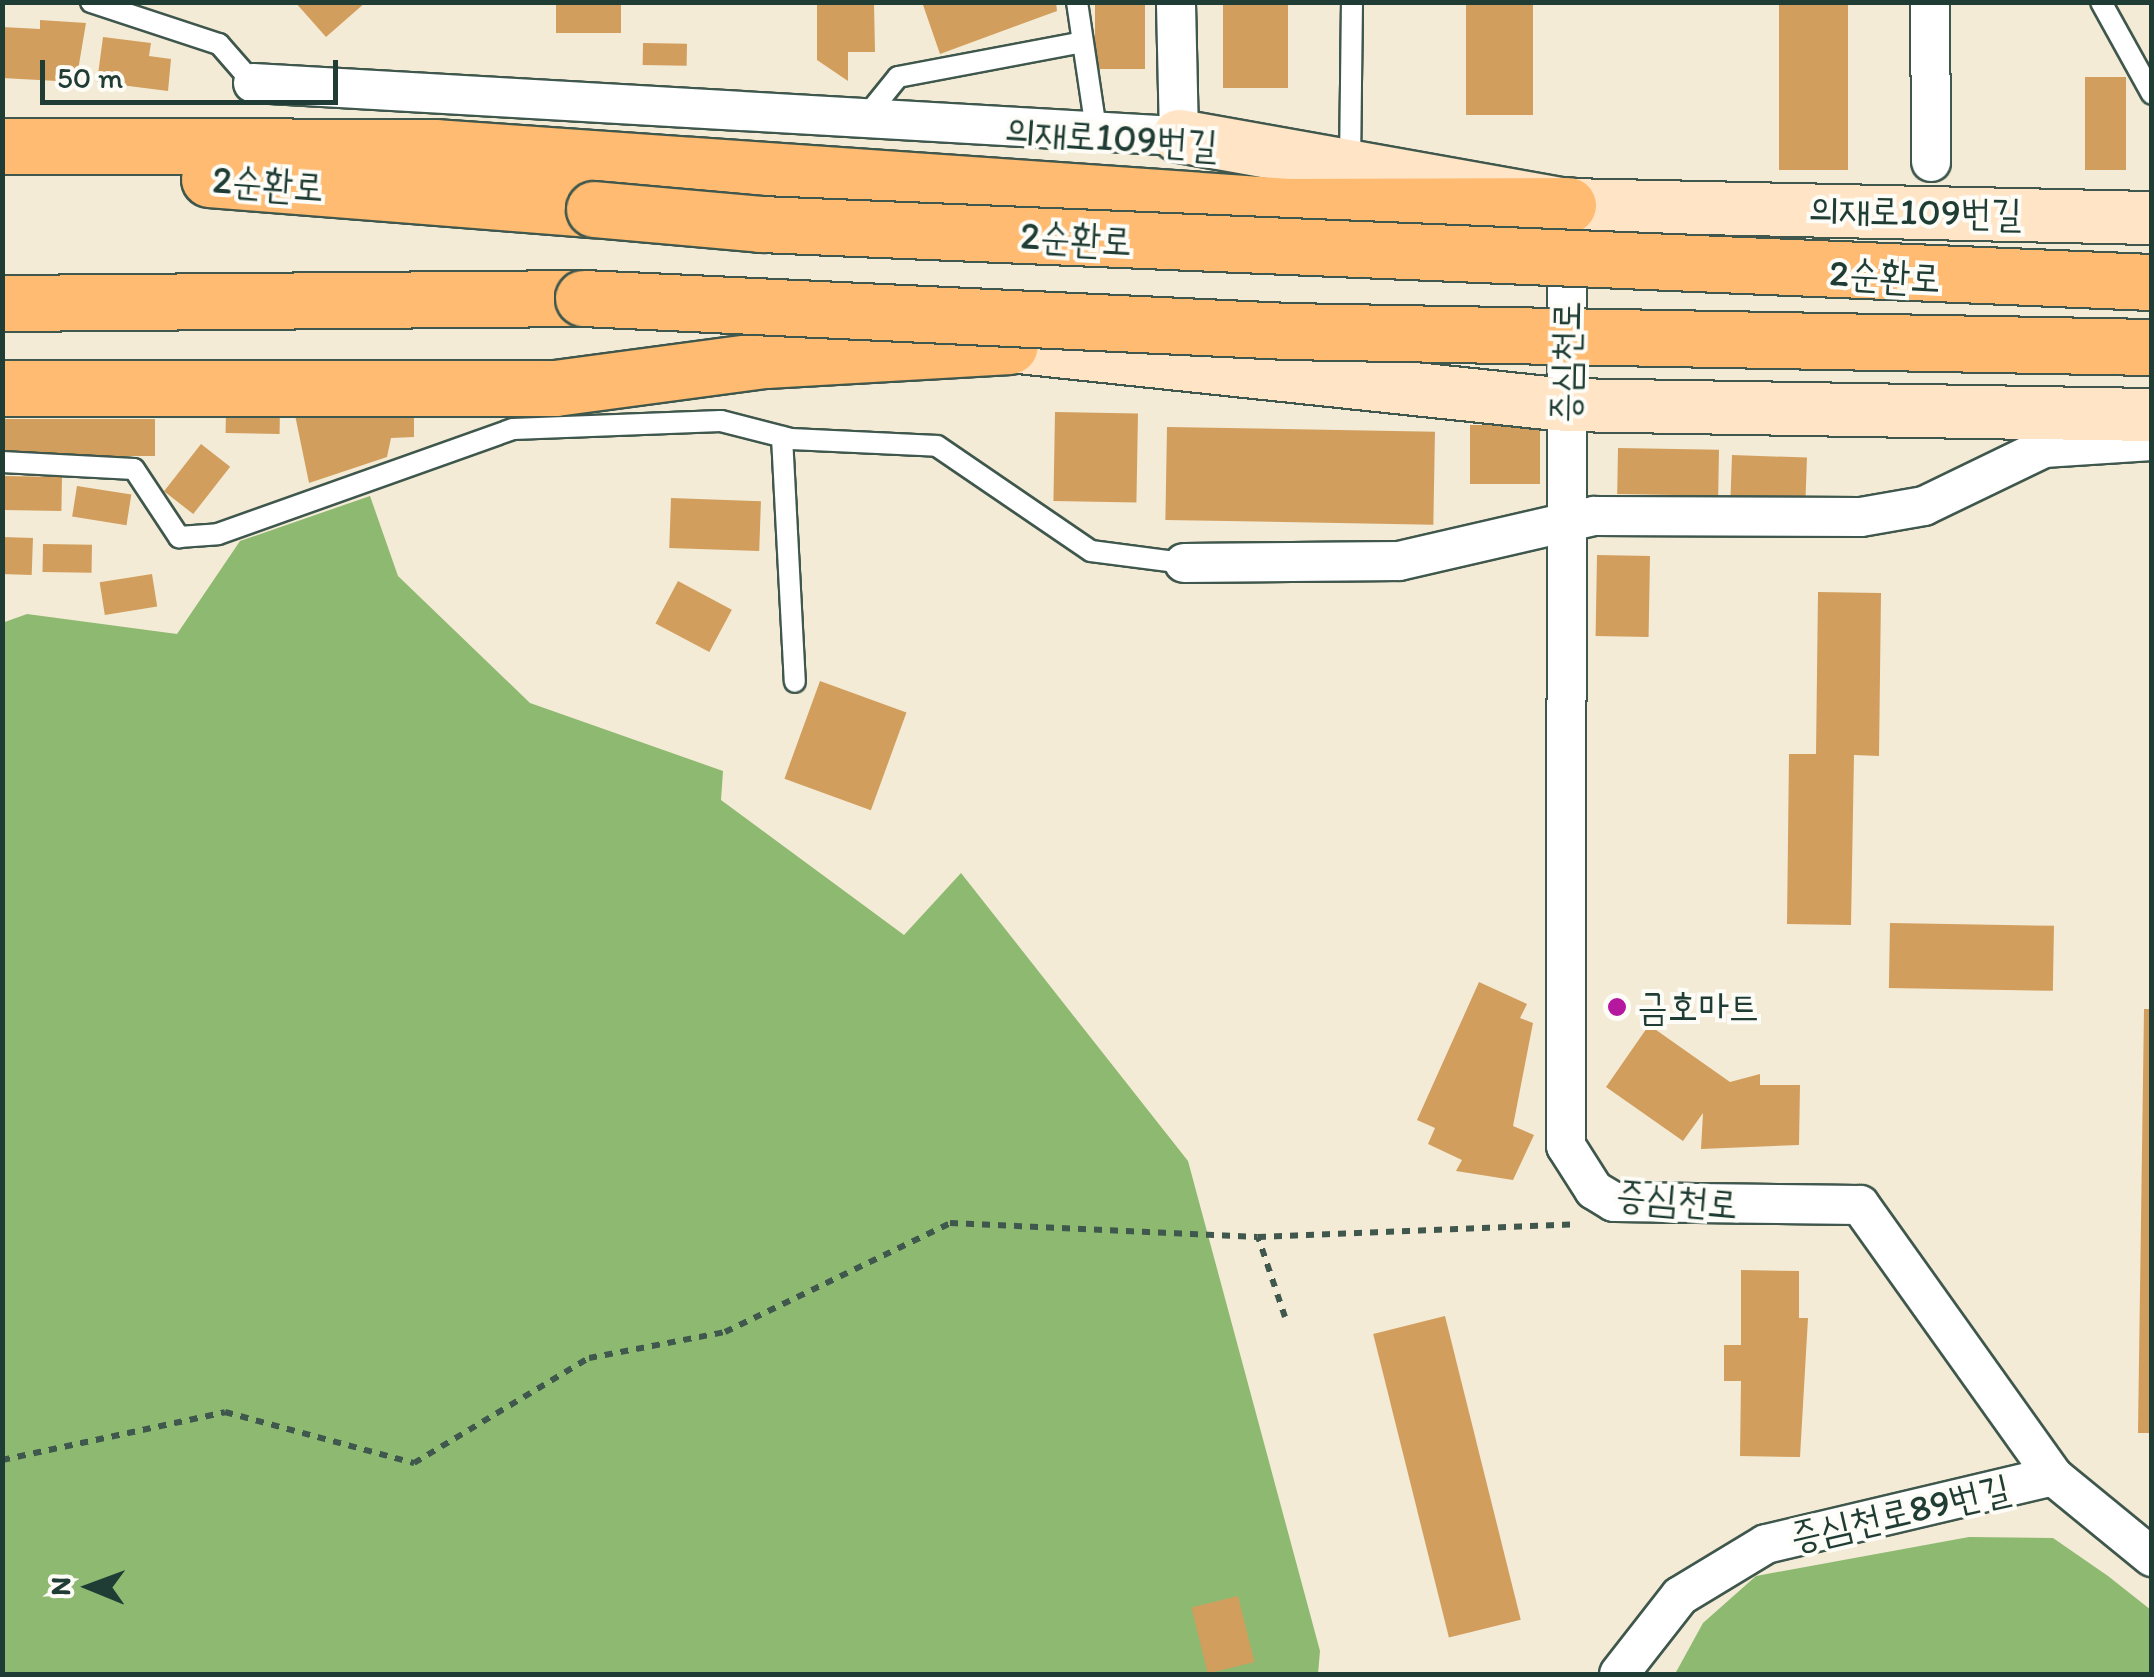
<!DOCTYPE html>
<html>
<head>
<meta charset="utf-8">
<style>
  body { margin:0 }
  #map { position:relative; width:2154px; height:1677px; overflow:hidden; background:#f3ebd6; font-family:Itim,"Poor Story",sans-serif }
  div>[style] { position:absolute }
  [style*='--x'] { left:calc(var(--x)*1px); top:calc(var(--y)*1px); width:calc(var(--w)*1px); rotate:calc(var(--a)*1deg) }
  .forest>* { inset:0; background:#8db971 }
  .building>* { inset:0; background:#d29e5d; transform-origin:0 0 }
  .path>* { height:6px; margin-top:-3px; transform-origin:0; background:repeating-linear-gradient(90deg,#3f574c 0 8px,transparent 0 16px) }
  .roads { filter:drop-shadow(2px 0 #3f574c) drop-shadow(-2px 0 #3f574c) drop-shadow(0 2px #3f574c) drop-shadow(0 -2px #3f574c) }
  .lane>* { height:20px; margin:-10px; padding:0 10px; transform-origin:10px; border-radius:10px; background:#fff }
  .street>* { height:38px; margin:-19px; padding:0 19px; transform-origin:19px; border-radius:19px; background:#fff }
  .secondary>* { height:52px; margin:-26px; padding:0 26px; transform-origin:26px; border-radius:26px; background:#ffe4c6 }
  .highway>* { height:55px; margin:-27.5px; padding:0 27.5px; transform-origin:27.5px; border-radius:27.5px; background:#febb71 }
  .bridges { filter:drop-shadow(2px 0 #3f574c) drop-shadow(-2px 0 #3f574c) drop-shadow(0 2px #3f574c) drop-shadow(0 -2px #3f574c) }
  .highway-bridge>* { height:55px; margin:-27.5px; padding:0 27.5px; transform-origin:27.5px; border-radius:27.5px; background:#febb71 }
  .dots>* { width:28px; height:28px; translate:-50% -50%; box-sizing:border-box; border:5px solid #fdfcf7; border-radius:50% }
  span { translate:-50% -50%; white-space:nowrap; text-align:center; line-height:1.15; -webkit-text-stroke:8px #fdfcf7; paint-order:stroke }
  .street-label { font-size:38px; color:#1f3d34 }
  .poi-label { font-size:38px; color:#1f3d34 }
  .left { translate:0 -50%; text-align:left }
  .frame { position:absolute; inset:0; border:5px solid #1f3d34; pointer-events:none }
  .north { position:absolute; left:40px; top:1537px; width:100px; height:100px; -webkit-text-stroke:8px #fdfcf7; paint-order:stroke; rotate:271deg; font-size:28px; font-weight:700; line-height:40px; text-align:center; color:#1f3d34 }
  .north::after { content:''; display:block; margin:auto; width:35px; height:45px; background:#1f3d34; clip-path:polygon(50% 0,100% 100%,50% 72%,0 100%) }
  .scale { position:absolute; left:40px; top:60px; width:298px; height:45px; box-sizing:border-box; border:5px solid #1f3d34; border-top:0; padding-left:12px; font-size:30px; line-height:35px; white-space:nowrap; color:#1f3d34; -webkit-text-stroke:8px #fdfcf7; paint-order:stroke }
</style>
</head>
<body>
<div id="map">
  <div class="forest">
    <i style="clip-path:polygon(370px 496px,398px 576px,530px 703px,723px 771px,721px 800px,904px 935px,961px 873px,1188px 1161px,1320px 1651px,1318px 1674px,3px 1674px,2px 623px,27px 614px,177px 634px,240px 541px)"></i>
    <i style="clip-path:polygon(1969px 1537px,2053px 1538px,2108px 1576px,2151px 1610px,2151px 1674px,1675px 1674px,1703px 1623px,1756px 1576px)"></i>
  </div>
  <div class="building">
    <i style="clip-path:polygon(295px 2px,366px 2px,326px 37px)"></i>
    <i style="left:556px;top:2px;width:65px;height:31px"></i>
    <i style="clip-path:polygon(817px 2px,874px 2px,875px 52px,848px 52px,848px 81px,817px 60px)"></i>
    <i style="clip-path:polygon(922px 2px,1056px 2px,1057px 11px,940px 54px)"></i>
    <i style="left:1095px;top:2px;width:50px;height:67px"></i>
    <i style="left:1223px;top:2px;width:65px;height:86px"></i>
    <i style="left:1466px;top:2px;width:67px;height:113px"></i>
    <i style="left:1779px;top:2px;width:69px;height:168px"></i>
    <i style="clip-path:polygon(40px 20px,86px 23px,76px 82px,2px 78px,2px 27px,40px 29px)"></i>
    <i style="clip-path:polygon(103px 37px,151px 43px,149px 56px,171px 59px,168px 91px,97px 82px)"></i>
    <i style="left:643px;top:43px;width:44px;height:22px;rotate:1deg"></i>
    <i style="left:2085px;top:77px;width:41px;height:93px"></i>
    <i style="left:226px;top:409px;width:54px;height:24px;rotate:1deg"></i>
    <i style="clip-path:polygon(414px 412px,414px 437px,391px 438px,387px 457px,309px 483px,295px 415px)"></i>
    <i style="left:1055px;top:412px;width:83px;height:89px;rotate:1deg"></i>
    <i style="left:2px;top:419px;width:153px;height:37px"></i>
    <i style="left:1470px;top:425px;width:70px;height:59px"></i>
    <i style="left:1167px;top:427px;width:268px;height:93px;rotate:1deg"></i>
    <i style="left:201px;top:444px;width:37px;height:60px;rotate:38deg"></i>
    <i style="left:1618px;top:448px;width:101px;height:46px;rotate:1deg"></i>
    <i style="left:1732px;top:455px;width:75px;height:45px;rotate:2deg"></i>
    <i style="left:4px;top:476px;width:58px;height:34px;rotate:1deg"></i>
    <i style="left:77px;top:486px;width:55px;height:31px;rotate:9deg"></i>
    <i style="left:671px;top:498px;width:90px;height:50px;rotate:2deg"></i>
    <i style="left:2px;top:537px;width:31px;height:37px;rotate:2deg"></i>
    <i style="left:43px;top:544px;width:49px;height:28px;rotate:1deg"></i>
    <i style="left:1597px;top:555px;width:53px;height:81px;rotate:1deg"></i>
    <i style="left:152px;top:574px;width:33px;height:53px;rotate:81deg"></i>
    <i style="left:678px;top:581px;width:61px;height:48px;rotate:28deg"></i>
    <i style="clip-path:polygon(1818px 592px,1881px 593px,1879px 756px,1854px 755px,1851px 925px,1787px 924px,1789px 754px,1816px 754px)"></i>
    <i style="left:820px;top:681px;width:92px;height:104px;rotate:20deg"></i>
    <i style="left:1890px;top:923px;width:164px;height:65px;rotate:1deg"></i>
    <i style="clip-path:polygon(1479px 982px,1527px 1004px,1520px 1018px,1533px 1023px,1513px 1126px,1534px 1135px,1513px 1180px,1456px 1171px,1462px 1160px,1428px 1144px,1435px 1128px,1417px 1120px)"></i>
    <i style="clip-path:polygon(2144px 1009px,2152px 1009px,2152px 1433px,2138px 1433px)"></i>
    <i style="clip-path:polygon(1649px 1025px,1730px 1082px,1760px 1074px,1760px 1085px,1800px 1085px,1799px 1145px,1701px 1149px,1703px 1113px,1683px 1141px,1606px 1087px)"></i>
    <i style="clip-path:polygon(1741px 1270px,1799px 1271px,1799px 1318px,1808px 1318px,1800px 1457px,1740px 1456px,1741px 1381px,1724px 1381px,1724px 1345px,1741px 1345px)"></i>
    <i style="left:1445px;top:1316px;width:313px;height:74px;rotate:76deg"></i>
    <i style="left:1238px;top:1596px;width:68px;height:48px;rotate:76deg"></i>
  </div>
  <div class="path">
    <i style="--x:1285;--y:1317;--w:84;--a:-108.6"></i>
    <i style="--x:1258;--y:1237;--w:319;--a:-2.3"></i>
    <i style="--x:2;--y:1460;--w:228;--a:-12.1"></i>
    <i style="--x:225;--y:1412;--w:196;--a:15.1"></i>
    <i style="--x:414;--y:1463;--w:204;--a:-31"></i>
    <i style="--x:589;--y:1358;--w:138;--a:-10.8"></i>
    <i style="--x:725;--y:1332;--w:250;--a:-25.8"></i>
    <i style="--x:950;--y:1223;--w:308;--a:2.6"></i>
  </div>
  <div class="roads">
    <div class="lane">
      <i style="--x:91;--y:2;--w:135;--a:18.2"></i>
      <i style="--x:219;--y:44;--w:52;--a:48.9"></i>
      <i style="--x:1077;--y:2;--w:135;--a:81.5"></i>
      <i style="--x:2101;--y:2;--w:105;--a:61"></i>
      <i style="--x:864;--y:119;--w:54;--a:-51"></i>
      <i style="--x:898;--y:77;--w:183;--a:-10.7"></i>
      <i style="--x:1350;--y:165;--w:163;--a:-89.3"></i>
      <i style="--x:782;--y:437;--w:245;--a:87"></i>
      <i style="--x:2;--y:462;--w:132;--a:3"></i>
      <i style="--x:134;--y:469;--w:82;--a:56.5"></i>
      <i style="--x:179;--y:537;--w:39;--a:-4"></i>
      <i style="--x:218;--y:534;--w:313;--a:-19.6"></i>
      <i style="--x:513;--y:429;--w:208;--a:-2.2"></i>
      <i style="--x:721;--y:421;--w:72;--a:14.4"></i>
      <i style="--x:791;--y:439;--w:146;--a:2.7"></i>
      <i style="--x:937;--y:446;--w:186;--a:34.3"></i>
      <i style="--x:1091;--y:551;--w:94;--a:7.4"></i>
    </div>
    <div class="street">
      <i style="--x:1930;--y:2;--w:160;--a:89.6"></i>
      <i style="--x:253;--y:83;--w:928;--a:3.28"></i>
      <i style="--x:1179;--y:136;--w:134;--a:-91.3"></i>
      <i style="--x:1567;--y:237;--w:909;--a:90.06"></i>
      <i style="--x:1566;--y:1146;--w:52;--a:57.5"></i>
      <i style="--x:1594;--y:1190;--w:23;--a:31"></i>
      <i style="--x:1614;--y:1202;--w:246;--a:0.7"></i>
      <i style="--x:1860;--y:1205;--w:333;--a:54.5"></i>
      <i style="--x:2053;--y:1476;--w:128;--a:39.3"></i>
      <i style="--x:1184;--y:563;--w:215;--a:-0.5"></i>
      <i style="--x:1399;--y:561;--w:200;--a:-13"></i>
      <i style="--x:1594;--y:516;--w:267;--a:0.2"></i>
      <i style="--x:1861;--y:517;--w:64;--a:-9.9"></i>
      <i style="--x:1924;--y:506;--w:133;--a:-25.8"></i>
      <i style="--x:2044;--y:448;--w:108;--a:-3.7"></i>
      <i style="--x:1619;--y:1674;--w:99;--a:-52"></i>
      <i style="--x:1680;--y:1596;--w:100;--a:-31.2"></i>
      <i style="--x:1766;--y:1544;--w:295;--a:-13.3"></i>
    </div>
    <div class="secondary">
      <i style="--x:1179;--y:136;--w:395;--a:10.1"></i>
      <i style="--x:1568;--y:205;--w:584;--a:1.28"></i>
      <i style="--x:1010;--y:346;--w:559;--a:6.06"></i>
      <i style="--x:1566;--y:405;--w:586;--a:0.98"></i>
    </div>
    <div class="highway">
      <i style="--x:2;--y:146;--w:432;--a:0.1"></i>
      <i style="--x:434;--y:147;--w:856;--a:3.95"></i>
      <i style="--x:1288;--y:206;--w:280;--a:-0.2"></i>
      <i style="--x:209;--y:179;--w:386;--a:4.5"></i>
      <i style="--x:2;--y:303;--w:581;--a:-0.49"></i>
      <i style="--x:2;--y:388;--w:553;--a:0"></i>
      <i style="--x:555;--y:388;--w:213;--a:-7.6"></i>
      <i style="--x:766;--y:360;--w:244;--a:-3.3"></i>
    </div>
  </div>
  <div class="bridges">
    <div class="highway-bridge">
      <i style="--x:594;--y:209;--w:168;--a:5.1"></i>
      <i style="--x:761;--y:224;--w:1392;--a:2.39"></i>
      <i style="--x:583;--y:298;--w:705;--a:2.68"></i>
      <i style="--x:1287;--y:331;--w:865;--a:1.06"></i>
    </div>
  </div>
  <div class="dots">
    <i style="left:1617px;top:1007px;background:#b5179e"></i>
  </div>
  <div class="street-label">
    <span style="left:1111px;top:138px;rotate:4deg">의재로109번길</span>
    <span style="left:268px;top:184px;rotate:4deg">2순환로</span>
    <span style="left:1915px;top:212px;rotate:1deg">의재로109번길</span>
    <span style="left:1076px;top:239px;rotate:3deg">2순환로</span>
    <span style="left:1885px;top:276px;rotate:3deg">2순환로</span>
    <span style="left:1566px;top:362px;rotate:-89deg">증심천로</span>
    <span style="left:1677px;top:1200px;rotate:5deg">증심천로</span>
    <span style="left:1900px;top:1513px;rotate:-13deg">증심천로89번길</span>
  </div>
  <div class="poi-label">
    <span class="left" style="left:1637px;top:1007px">금호마트</span>
  </div>
  <div class="frame"></div>
  <div class="north">N</div>
  <div class="scale">50 m</div>
</div>
</body>
</html>
